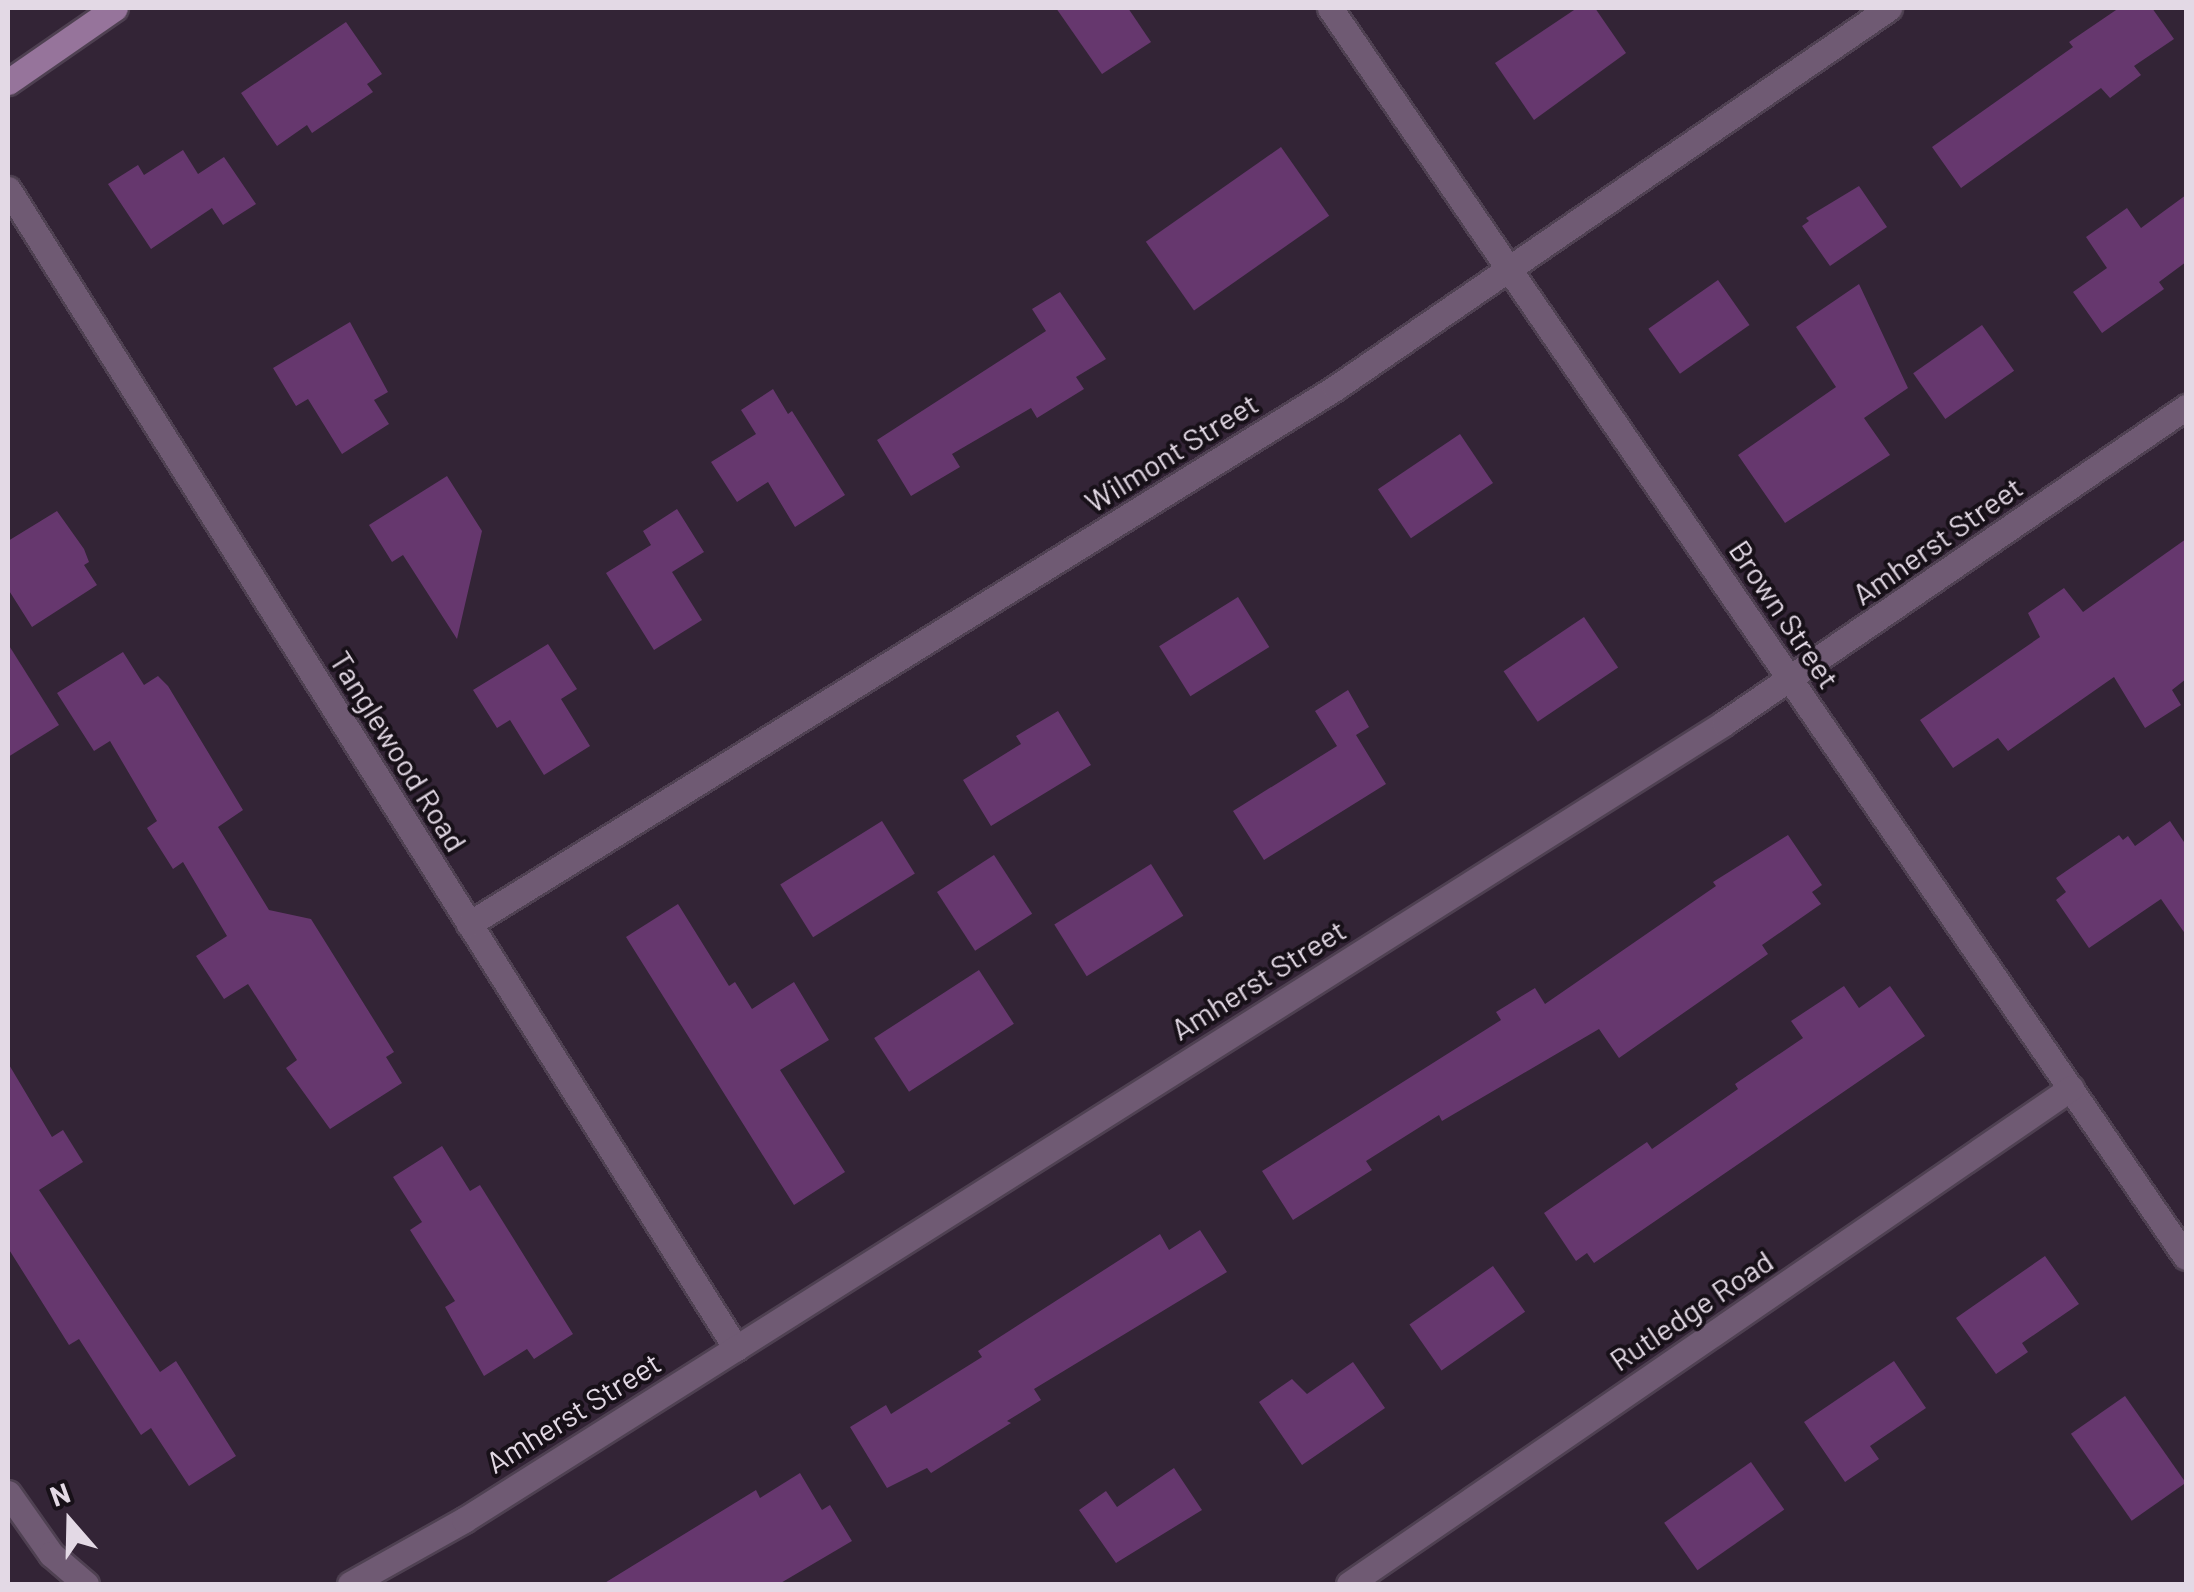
<!DOCTYPE html>
<html>
<head>
<meta charset="utf-8">
<style>
  body { margin:0 }
  #map { position:relative; width:2194px; height:1592px; overflow:hidden; background:#332436; font-family:Barlow,sans-serif }
  div>[style] { position:absolute }
  [style*='--x'] { left:calc(var(--x)*1px); top:calc(var(--y)*1px); width:calc(var(--w)*1px); rotate:calc(var(--a)*1deg) }
  .building>* { inset:0; background:#66376e; transform-origin:0 0 }
  .roads { filter:drop-shadow(2px 0 #4f4152) drop-shadow(-2px 0 #4f4152) drop-shadow(0 2px #4f4152) drop-shadow(0 -2px #4f4152) }
  .street>* { height:25px; margin:-12.5px; padding:0 12.5px; transform-origin:12.5px; border-radius:12.5px; background:#6f5a73 }
  .secondary>* { height:25px; margin:-12.5px; padding:0 12.5px; transform-origin:12.5px; border-radius:12.5px; background:#96749b }
  span { translate:-50% -50%; white-space:nowrap; text-align:center; line-height:1.15; -webkit-text-stroke:8px #171018; paint-order:stroke }
  .street-label { font-size:30px; color:#e3d9e5 }
  .frame { position:absolute; inset:0; border:10px solid #e3d9e5; pointer-events:none }
  .north { position:absolute; left:20px; top:1472px; width:100px; height:100px; -webkit-text-stroke:8px #171018; paint-order:stroke; rotate:340deg; font-size:28px; font-weight:700; line-height:40px; text-align:center; color:#e3d9e5 }
  .north::after { content:''; display:block; margin:auto; width:35px; height:45px; background:#e3d9e5; clip-path:polygon(50% 0,100% 100%,50% 72%,0 100%) }
</style>
</head>
<body>
<div id="map">
  <div class="building">
    <i style="clip-path:polygon(1056px 8px,1128px 8px,1151px 42px,1102px 74px)"></i>
    <i style="clip-path:polygon(1577px 8px,1595px 8px,1626px 53px,1534px 120px,1495px 63px)"></i>
    <i style="clip-path:polygon(2119px 8px,2152px 8px,2174px 39px,2134px 66px,2141px 75px,2110px 98px,2101px 88px,1961px 188px,1932px 147px,2073px 47px,2069px 42px)"></i>
    <i style="clip-path:polygon(346px 22px,382px 74px,367px 84px,373px 92px,312px 133px,307px 125px,277px 146px,241px 93px)"></i>
    <i style="left:1281px;top:147px;width:84px;height:165px;rotate:55deg"></i>
    <i style="clip-path:polygon(183px 150px,198px 174px,224px 157px,256px 204px,223px 225px,212px 208px,151px 249px,108px 184px,138px 165px,144px 175px)"></i>
    <i style="clip-path:polygon(1859px 186px,1887px 227px,1830px 266px,1802px 226px,1809px 221px,1806px 218px)"></i>
    <i style="clip-path:polygon(2186px 195px,2186px 262px,2159px 282px,2164px 289px,2102px 333px,2073px 292px,2107px 268px,2086px 237px,2127px 208px,2141px 228px)"></i>
    <i style="left:1718px;top:280px;width:55px;height:85px;rotate:55deg"></i>
    <i style="clip-path:polygon(1859px 284px,1908px 388px,1864px 418px,1890px 455px,1785px 523px,1738px 455px,1836px 387px,1796px 327px)"></i>
    <i style="clip-path:polygon(1060px 292px,1106px 359px,1076px 377px,1084px 389px,1037px 418px,1031px 408px,952px 454px,960px 467px,911px 496px,877px 440px,1046px 331px,1032px 309px)"></i>
    <i style="clip-path:polygon(350px 322px,388px 392px,374px 400px,389px 424px,342px 454px,308px 399px,296px 406px,273px 368px)"></i>
    <i style="left:1982px;top:325px;width:56px;height:84px;rotate:55deg"></i>
    <i style="clip-path:polygon(773px 389px,788px 414px,792px 411px,845px 495px,795px 527px,768px 482px,737px 502px,711px 462px,756px 434px,741px 410px)"></i>
    <i style="left:1460px;top:434px;width:59px;height:99px;rotate:56deg"></i>
    <i style="clip-path:polygon(447px 476px,482px 531px,457px 639px,403px 555px,392px 562px,369px 525px)"></i>
    <i style="clip-path:polygon(677px 509px,704px 552px,672px 572px,702px 620px,654px 650px,606px 573px,651px 545px,643px 531px)"></i>
    <i style="clip-path:polygon(57px 511px,84px 549px,89px 562px,84px 565px,97px 585px,32px 627px,8px 589px,8px 541px)"></i>
    <i style="clip-path:polygon(2186px 539px,2186px 679px,2172px 690px,2181px 705px,2145px 728px,2114px 677px,2008px 751px,1998px 738px,1953px 768px,1920px 720px,2040px 637px,2028px 613px,2064px 588px,2083px 612px)"></i>
    <i style="left:1238px;top:597px;width:59px;height:93px;rotate:58deg"></i>
    <i style="left:1584px;top:617px;width:61px;height:97px;rotate:56deg"></i>
    <i style="clip-path:polygon(8px 644px,59px 725px,8px 757px)"></i>
    <i style="clip-path:polygon(548px 644px,577px 689px,561px 699px,590px 746px,544px 775px,510px 720px,497px 728px,473px 690px)"></i>
    <i style="clip-path:polygon(123px 652px,144px 685px,158px 676px,168px 686px,243px 810px,218px 827px,269px 910px,311px 919px,394px 1052px,386px 1057px,402px 1083px,330px 1129px,286px 1068px,297px 1060px,248px 984px,224px 999px,196px 956px,227px 936px,183px 862px,173px 869px,147px 828px,157px 821px,110px 741px,94px 751px,57px 693px)"></i>
    <i style="clip-path:polygon(1348px 690px,1369px 727px,1356px 735px,1386px 784px,1264px 860px,1233px 811px,1337px 746px,1315px 711px)"></i>
    <i style="clip-path:polygon(1058px 711px,1091px 765px,991px 826px,963px 780px,1021px 744px,1016px 736px)"></i>
    <i style="left:882px;top:821px;width:62px;height:120px;rotate:58deg"></i>
    <i style="clip-path:polygon(2170px 821px,2186px 845px,2186px 935px,2161px 899px,2089px 948px,2056px 900px,2066px 892px,2056px 878px,2119px 835px,2123px 840px,2128px 836px,2135px 846px)"></i>
    <i style="clip-path:polygon(1788px 835px,1822px 885px,1812px 892px,1821px 904px,1762px 945px,1768px 954px,1619px 1058px,1599px 1029px,1442px 1121px,1439px 1115px,1366px 1161px,1372px 1170px,1293px 1220px,1262px 1171px,1501px 1020px,1496px 1012px,1535px 988px,1545px 1004px,1716px 886px,1713px 882px)"></i>
    <i style="left:994px;top:855px;width:70px;height:68px;rotate:57deg"></i>
    <i style="left:1151px;top:864px;width:61px;height:114px;rotate:58deg"></i>
    <i style="clip-path:polygon(678px 904px,729px 986px,735px 982px,752px 1009px,794px 982px,829px 1040px,780px 1070px,845px 1172px,794px 1205px,626px 937px)"></i>
    <i style="left:979px;top:970px;width:64px;height:125px;rotate:57deg"></i>
    <i style="clip-path:polygon(1844px 986px,1859px 1008px,1890px 986px,1925px 1036px,1594px 1263px,1587px 1253px,1576px 1261px,1544px 1213px,1647px 1142px,1652px 1149px,1738px 1089px,1735px 1084px,1803px 1038px,1791px 1021px)"></i>
    <i style="clip-path:polygon(8px 1063px,52px 1137px,63px 1130px,83px 1162px,39px 1190px,160px 1372px,176px 1361px,236px 1456px,189px 1486px,151px 1428px,141px 1435px,79px 1339px,69px 1345px,8px 1248px)"></i>
    <i style="clip-path:polygon(442px 1146px,470px 1191px,480px 1185px,573px 1334px,534px 1359px,527px 1349px,484px 1376px,445px 1307px,455px 1301px,410px 1230px,422px 1222px,393px 1177px)"></i>
    <i style="clip-path:polygon(1200px 1230px,1227px 1272px,1034px 1389px,1041px 1400px,1007px 1421px,1011px 1423px,931px 1473px,927px 1468px,887px 1488px,850px 1427px,886px 1405px,891px 1414px,982px 1357px,978px 1351px,1160px 1234px,1169px 1250px)"></i>
    <i style="clip-path:polygon(2045px 1256px,2079px 1304px,2022px 1343px,2028px 1352px,1996px 1374px,1956px 1318px)"></i>
    <i style="left:1493px;top:1266px;width:56px;height:102px;rotate:55deg"></i>
    <i style="clip-path:polygon(1894px 1361px,1926px 1408px,1870px 1446px,1879px 1459px,1845px 1482px,1804px 1422px)"></i>
    <i style="clip-path:polygon(1353px 1362px,1385px 1408px,1302px 1465px,1259px 1402px,1292px 1379px,1307px 1394px)"></i>
    <i style="left:2125px;top:1396px;width:106px;height:66px;rotate:55deg"></i>
    <i style="left:1751px;top:1462px;width:58px;height:106px;rotate:55deg"></i>
    <i style="clip-path:polygon(1174px 1468px,1202px 1510px,1116px 1563px,1079px 1510px,1106px 1491px,1117px 1507px)"></i>
    <i style="clip-path:polygon(800px 1473px,822px 1510px,830px 1505px,852px 1541px,779px 1584px,603px 1584px,756px 1490px,760px 1498px)"></i>
  </div>
  <div class="roads">
    <div class="street">
      <i style="--x:1330;--y:8;--w:1514;--a:55.58"></i>
      <i style="--x:8;--y:189;--w:1369;--a:57.87"></i>
      <i style="--x:469;--y:924;--w:1018;--a:-31.75"></i>
      <i style="--x:1335;--y:388;--w:672;--a:-34.45"></i>
      <i style="--x:8;--y:1493;--w:75;--a:54.8"></i>
      <i style="--x:51;--y:1554;--w:46;--a:40.6"></i>
      <i style="--x:350;--y:1584;--w:131;--a:-29.3"></i>
      <i style="--x:464;--y:1520;--w:1491;--a:-32.31"></i>
      <i style="--x:1724;--y:723;--w:560;--a:-34.37"></i>
      <i style="--x:1349;--y:1584;--w:876;--a:-34.49"></i>
    </div>
    <div class="secondary">
      <i style="--x:8;--y:82;--w:130;--a:-34.7"></i>
    </div>
  </div>
  <div class="street-label">
    <span style="left:1171px;top:452px;rotate:-32deg">Wilmont Street</span>
    <span style="left:1937px;top:540px;rotate:-35deg">Amherst Street</span>
    <span style="left:1785px;top:614px;rotate:56deg">Brown Street</span>
    <span style="left:399px;top:751px;rotate:58deg">Tanglewood Road</span>
    <span style="left:1258px;top:979px;rotate:-32deg">Amherst Street</span>
    <span style="left:1691px;top:1310px;rotate:-34deg">Rutledge Road</span>
    <span style="left:573px;top:1412px;rotate:-32deg">Amherst Street</span>
  </div>
  <div class="frame"></div>
  <div class="north">N</div>
</div>
</body>
</html>
